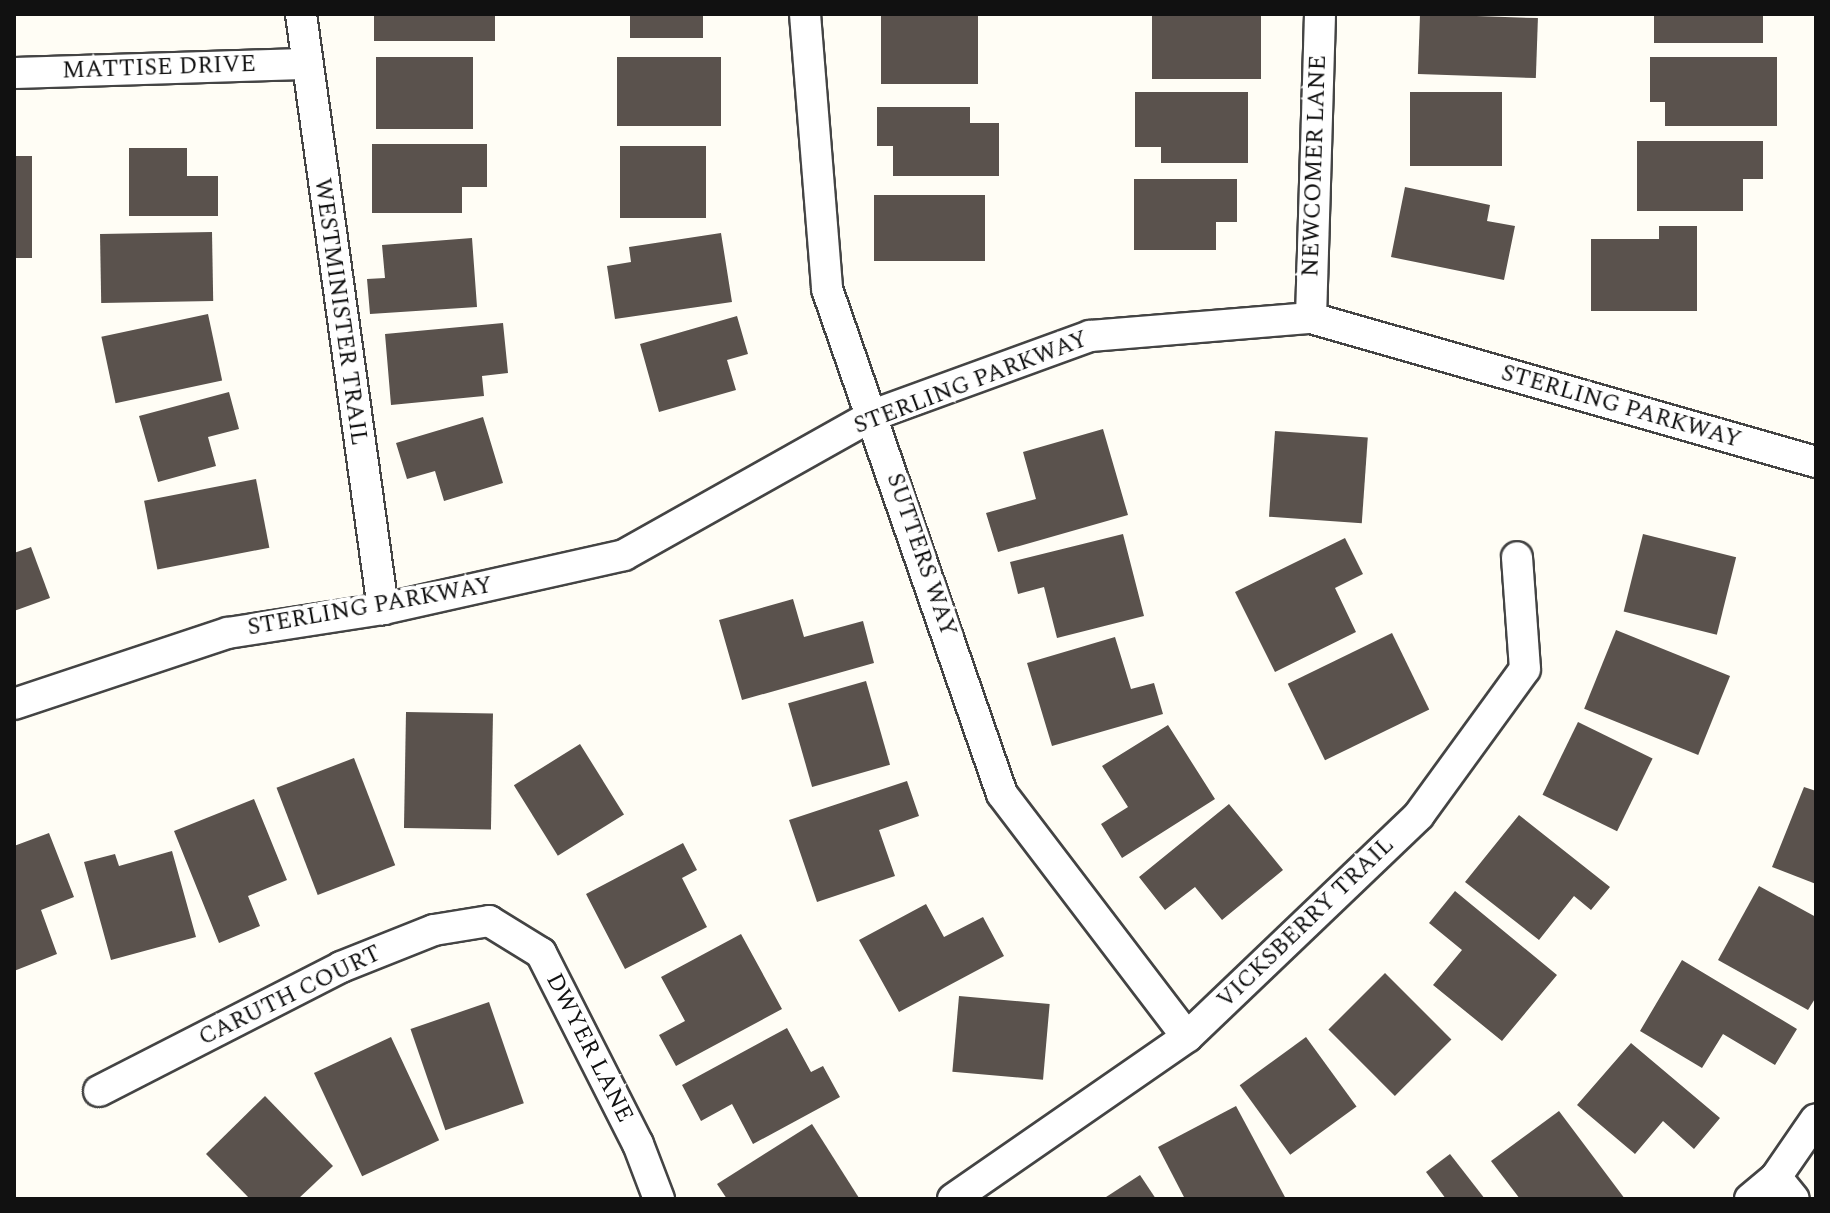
<!DOCTYPE html>
<html>
<head>
<meta charset="utf-8">
<style>
  body { margin:0 }
  #map { position:relative; width:1830px; height:1213px; overflow:hidden; background:#fffdf5; font-family:Spectral,serif }
  div>[style] { position:absolute }
  [style*='--x'] { left:calc(var(--x)*1px); top:calc(var(--y)*1px); width:calc(var(--w)*1px); rotate:calc(var(--a)*1deg) }
  .building>* { inset:0; background:#5a524d; transform-origin:0 0 }
  .roads { filter:drop-shadow(2px 0 #444) drop-shadow(-2px 0 #444) drop-shadow(0 2px #444) drop-shadow(0 -2px #444) }
  .minor>* { height:30px; margin:-15px; padding:0 15px; transform-origin:15px; border-radius:15px; background:#fff }
  span { translate:-50% -50%; white-space:nowrap; text-align:center; line-height:1.15; -webkit-text-stroke:8px #fff; paint-order:stroke }
  .street-label { font-size:24px; color:#111 }
  .frame { position:absolute; inset:0; border:16px solid #111; pointer-events:none }
</style>
</head>
<body>
<div id="map">
  <div class="building">
    <i style="left:374px;top:14px;width:121px;height:27px"></i>
    <i style="left:630px;top:14px;width:73px;height:24px"></i>
    <i style="left:881px;top:14px;width:97px;height:70px"></i>
    <i style="left:1152px;top:14px;width:109px;height:65px"></i>
    <i style="left:1420px;top:14px;width:118px;height:60px;rotate:2deg"></i>
    <i style="left:1654px;top:14px;width:109px;height:29px"></i>
    <i style="left:376px;top:57px;width:97px;height:72px"></i>
    <i style="left:617px;top:57px;width:104px;height:69px"></i>
    <i style="clip-path:polygon(1650px 57px,1777px 57px,1777px 126px,1665px 126px,1665px 102px,1650px 102px)"></i>
    <i style="clip-path:polygon(1135px 92px,1248px 92px,1248px 163px,1161px 163px,1161px 147px,1135px 147px)"></i>
    <i style="left:1410px;top:92px;width:92px;height:74px"></i>
    <i style="clip-path:polygon(877px 107px,970px 107px,970px 123px,999px 123px,999px 176px,893px 176px,893px 146px,877px 146px)"></i>
    <i style="clip-path:polygon(1637px 141px,1763px 141px,1763px 179px,1743px 179px,1743px 211px,1637px 211px)"></i>
    <i style="clip-path:polygon(372px 144px,487px 144px,487px 187px,462px 187px,462px 213px,372px 213px)"></i>
    <i style="left:620px;top:146px;width:86px;height:72px"></i>
    <i style="clip-path:polygon(129px 148px,187px 148px,187px 176px,218px 176px,218px 216px,129px 216px)"></i>
    <i style="left:14px;top:156px;width:18px;height:102px"></i>
    <i style="clip-path:polygon(1134px 179px,1237px 179px,1237px 222px,1216px 222px,1216px 250px,1134px 250px)"></i>
    <i style="clip-path:polygon(1405px 187px,1490px 205px,1487px 221px,1515px 226px,1504px 280px,1391px 257px)"></i>
    <i style="left:874px;top:195px;width:111px;height:66px"></i>
    <i style="clip-path:polygon(1659px 226px,1697px 226px,1697px 311px,1591px 311px,1591px 239px,1659px 239px)"></i>
    <i style="left:212px;top:232px;width:69px;height:112px;rotate:89deg"></i>
    <i style="clip-path:polygon(721px 233px,732px 302px,615px 319px,607px 266px,631px 262px,629px 247px)"></i>
    <i style="clip-path:polygon(472px 238px,477px 307px,370px 314px,367px 279px,385px 278px,382px 245px)"></i>
    <i style="left:208px;top:314px;width:68px;height:109px;rotate:78deg"></i>
    <i style="clip-path:polygon(737px 316px,748px 354px,727px 360px,736px 390px,659px 412px,640px 344px)"></i>
    <i style="clip-path:polygon(503px 323px,508px 373px,482px 376px,484px 396px,391px 405px,385px 334px)"></i>
    <i style="clip-path:polygon(229px 392px,239px 429px,208px 437px,216px 466px,158px 482px,139px 416px)"></i>
    <i style="clip-path:polygon(483px 417px,503px 483px,444px 501px,435px 471px,407px 479px,396px 443px)"></i>
    <i style="clip-path:polygon(1103px 429px,1128px 515px,998px 552px,986px 513px,1036px 499px,1023px 452px)"></i>
    <i style="left:1275px;top:431px;width:93px;height:86px;rotate:4deg"></i>
    <i style="left:256px;top:479px;width:70px;height:114px;rotate:79deg"></i>
    <i style="clip-path:polygon(1123px 534px,1144px 616px,1057px 638px,1044px 587px,1018px 594px,1010px 562px)"></i>
    <i style="left:1643px;top:534px;width:96px;height:80px;rotate:14deg"></i>
    <i style="clip-path:polygon(1345px 538px,1363px 574px,1335px 588px,1356px 632px,1275px 672px,1235px 592px)"></i>
    <i style="clip-path:polygon(31px 547px,50px 598px,14px 611px,14px 553px)"></i>
    <i style="clip-path:polygon(793px 599px,804px 637px,863px 621px,874px 663px,742px 700px,719px 620px)"></i>
    <i style="left:1616px;top:630px;width:123px;height:85px;rotate:22deg"></i>
    <i style="left:1392px;top:633px;width:85px;height:116px;rotate:64deg"></i>
    <i style="clip-path:polygon(1115px 637px,1131px 689px,1154px 683px,1163px 714px,1052px 746px,1027px 663px)"></i>
    <i style="left:866px;top:681px;width:87px;height:81px;rotate:74deg"></i>
    <i style="left:406px;top:712px;width:87px;height:116px;rotate:1deg"></i>
    <i style="left:1578px;top:722px;width:83px;height:81px;rotate:26deg"></i>
    <i style="clip-path:polygon(1168px 725px,1215px 799px,1122px 858px,1101px 824px,1128px 807px,1102px 766px)"></i>
    <i style="left:580px;top:744px;width:83px;height:78px;rotate:58deg"></i>
    <i style="left:354px;top:758px;width:115px;height:83px;rotate:69deg"></i>
    <i style="clip-path:polygon(907px 781px,919px 816px,879px 830px,895px 876px,817px 902px,789px 820px)"></i>
    <i style="clip-path:polygon(1804px 787px,1816px 791px,1816px 884px,1772px 867px)"></i>
    <i style="clip-path:polygon(254px 799px,287px 880px,248px 896px,260px 926px,219px 943px,174px 831px)"></i>
    <i style="clip-path:polygon(1229px 804px,1283px 870px,1222px 920px,1195px 887px,1165px 910px,1139px 877px)"></i>
    <i style="clip-path:polygon(1519px 815px,1610px 887px,1591px 910px,1574px 896px,1539px 940px,1465px 882px)"></i>
    <i style="clip-path:polygon(49px 833px,74px 897px,41px 910px,57px 954px,14px 971px,14px 846px)"></i>
    <i style="clip-path:polygon(683px 843px,697px 870px,682px 878px,707px 927px,625px 969px,586px 894px)"></i>
    <i style="clip-path:polygon(172px 851px,196px 937px,111px 960px,84px 862px,115px 854px,119px 866px)"></i>
    <i style="clip-path:polygon(1759px 886px,1816px 917px,1816px 997px,1808px 1010px,1718px 960px)"></i>
    <i style="clip-path:polygon(1455px 891px,1557px 975px,1502px 1041px,1433px 985px,1462px 950px,1429px 923px)"></i>
    <i style="clip-path:polygon(926px 904px,944px 937px,983px 917px,1004px 956px,899px 1012px,859px 940px)"></i>
    <i style="clip-path:polygon(741px 934px,782px 1009px,676px 1066px,659px 1035px,685px 1021px,661px 977px)"></i>
    <i style="clip-path:polygon(1682px 960px,1797px 1029px,1775px 1065px,1723px 1034px,1702px 1068px,1640px 1031px)"></i>
    <i style="left:1385px;top:973px;width:94px;height:80px;rotate:45deg"></i>
    <i style="left:959px;top:996px;width:91px;height:76px;rotate:5deg"></i>
    <i style="left:489px;top:1002px;width:107px;height:83px;rotate:71deg"></i>
    <i style="clip-path:polygon(787px 1028px,811px 1072px,823px 1066px,840px 1097px,753px 1144px,732px 1104px,701px 1121px,682px 1085px)"></i>
    <i style="left:391px;top:1037px;width:114px;height:85px;rotate:65deg"></i>
    <i style="left:1306px;top:1037px;width:86px;height:82px;rotate:54deg"></i>
    <i style="clip-path:polygon(1631px 1043px,1720px 1118px,1694px 1149px,1663px 1121px,1635px 1154px,1577px 1105px)"></i>
    <i style="clip-path:polygon(265px 1096px,333px 1166px,298px 1199px,250px 1199px,206px 1154px)"></i>
    <i style="clip-path:polygon(1236px 1106px,1286px 1199px,1185px 1199px,1158px 1147px)"></i>
    <i style="clip-path:polygon(1559px 1111px,1625px 1199px,1520px 1199px,1491px 1161px)"></i>
    <i style="clip-path:polygon(812px 1124px,859px 1198px,727px 1199px,717px 1184px)"></i>
    <i style="clip-path:polygon(1450px 1154px,1485px 1199px,1446px 1199px,1426px 1172px)"></i>
    <i style="clip-path:polygon(1140px 1175px,1156px 1199px,1103px 1199px)"></i>
  </div>
  <div class="roads">
    <div class="minor">
      <i style="--x:301;--y:14;--w:601;--a:82.15"></i>
      <i style="--x:805;--y:14;--w:276;--a:85.4"></i>
      <i style="--x:827;--y:289;--w:534;--a:70.89"></i>
      <i style="--x:1002;--y:794;--w:305;--a:52.7"></i>
      <i style="--x:14;--y:73;--w:290;--a:-1.8"></i>
      <i style="--x:1311;--y:318;--w:304;--a:-88.3"></i>
      <i style="--x:14;--y:704;--w:225;--a:-18.4"></i>
      <i style="--x:228;--y:633;--w:157;--a:-8.8"></i>
      <i style="--x:383;--y:609;--w:247;--a:-12.6"></i>
      <i style="--x:624;--y:555;--w:286;--a:-29.3"></i>
      <i style="--x:873;--y:415;--w:231;--a:-20"></i>
      <i style="--x:1090;--y:336;--w:222;--a:-4.7"></i>
      <i style="--x:1311;--y:318;--w:525;--a:15.92"></i>
      <i style="--x:99;--y:1091;--w:272;--a:-27.1"></i>
      <i style="--x:341;--y:967;--w:100;--a:-21.7"></i>
      <i style="--x:434;--y:930;--w:56;--a:-9.3"></i>
      <i style="--x:489;--y:921;--w:61;--a:31.6"></i>
      <i style="--x:541;--y:953;--w:214;--a:63.1"></i>
      <i style="--x:638;--y:1144;--w:59;--a:69.1"></i>
      <i style="--x:1776;--y:1177;--w:28;--a:51"></i>
      <i style="--x:953;--y:1199;--w:285;--a:-34.7"></i>
      <i style="--x:1187;--y:1037;--w:321;--a:-43.7"></i>
      <i style="--x:1419;--y:815;--w:180;--a:-54"></i>
      <i style="--x:1525;--y:669;--w:112;--a:-94.1"></i>
      <i style="--x:1750;--y:1199;--w:34;--a:-40"></i>
      <i style="--x:1776;--y:1177;--w:70;--a:-55.4"></i>
    </div>
  </div>
  <div class="street-label">
    <span style="left:159px;top:68px;rotate:-2deg">MATTISE DRIVE</span>
    <span style="left:1315px;top:166px;rotate:-88deg">NEWCOMER LANE</span>
    <span style="left:340px;top:312px;rotate:82deg">WESTMINISTER TRAIL</span>
    <span style="left:971px;top:383px;rotate:-21deg">STERLING PARKWAY</span>
    <span style="left:1621px;top:407px;rotate:16deg">STERLING PARKWAY</span>
    <span style="left:921px;top:555px;rotate:71deg">SUTTERS WAY</span>
    <span style="left:370px;top:607px;rotate:-10deg">STERLING PARKWAY</span>
    <span style="left:1306px;top:923px;rotate:-44deg">VICKSBERRY TRAIL</span>
    <span style="left:290px;top:996px;rotate:-26deg">CARUTH COURT</span>
    <span style="left:589px;top:1048px;rotate:63deg">DWYER LANE</span>
  </div>
  <div class="frame"></div>
</div>
</body>
</html>
